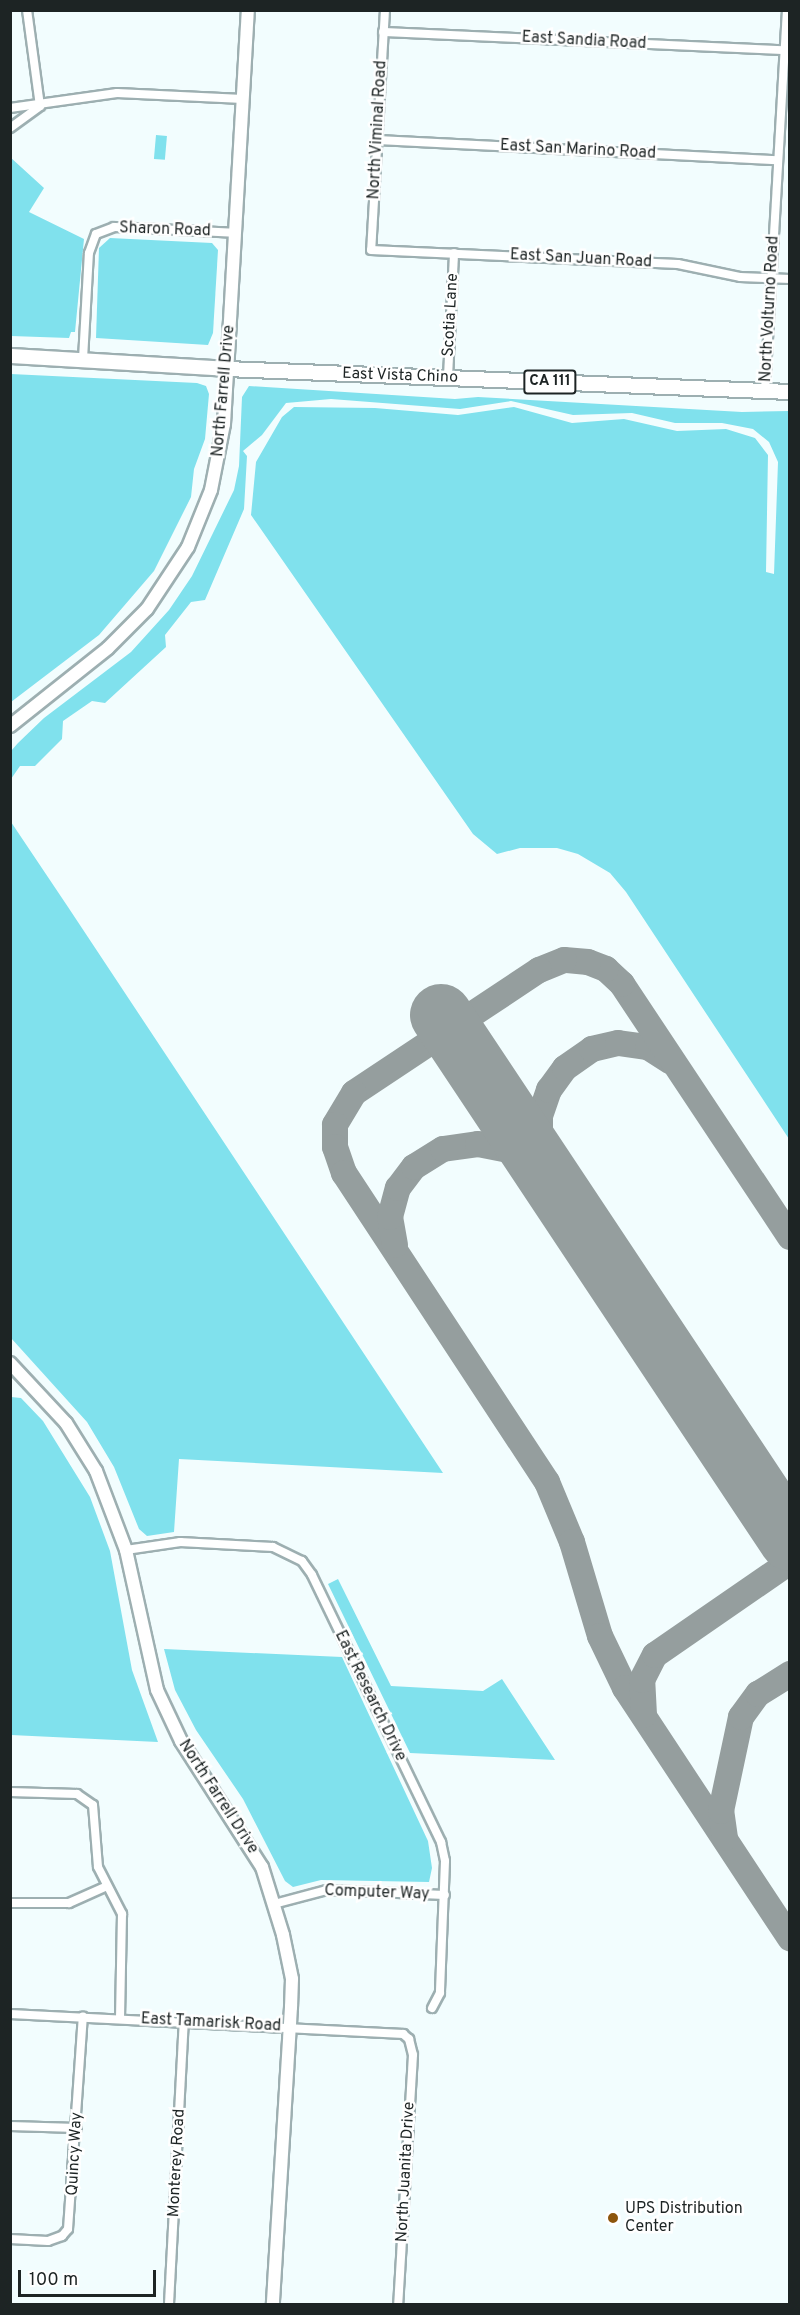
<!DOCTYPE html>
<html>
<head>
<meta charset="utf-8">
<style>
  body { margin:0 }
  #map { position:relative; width:800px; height:2315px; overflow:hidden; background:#f2fdfe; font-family:Overpass,sans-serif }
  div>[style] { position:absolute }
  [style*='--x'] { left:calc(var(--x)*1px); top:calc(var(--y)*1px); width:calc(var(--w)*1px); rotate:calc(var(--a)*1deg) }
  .green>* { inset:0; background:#80e1ed; transform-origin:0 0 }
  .taxiway>* { height:26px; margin:-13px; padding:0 13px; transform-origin:13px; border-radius:13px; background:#959e9e }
  .runway>* { height:62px; margin:-31px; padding:0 31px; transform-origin:31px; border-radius:31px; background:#959e9e }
  .roads { filter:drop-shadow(2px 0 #9dafb1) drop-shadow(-2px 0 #9dafb1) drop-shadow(0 2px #9dafb1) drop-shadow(0 -2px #9dafb1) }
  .street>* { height:8px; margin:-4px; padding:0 4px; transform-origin:4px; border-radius:4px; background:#fff }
  .secondary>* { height:12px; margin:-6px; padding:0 6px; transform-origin:6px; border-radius:6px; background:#fff }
  .primary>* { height:14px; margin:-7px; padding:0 7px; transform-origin:7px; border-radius:7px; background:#fff }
  .dots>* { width:16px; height:16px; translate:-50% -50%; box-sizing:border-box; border:3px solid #fff; border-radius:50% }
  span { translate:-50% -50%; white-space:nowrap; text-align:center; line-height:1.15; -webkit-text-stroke:5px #fff; paint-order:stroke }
  .shield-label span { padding:2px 4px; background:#fff; border:2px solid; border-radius:4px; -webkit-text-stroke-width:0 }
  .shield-label { font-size:15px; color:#1d2424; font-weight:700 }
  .street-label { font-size:16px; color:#1d2424 }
  .poi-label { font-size:16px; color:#1d2424 }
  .left { translate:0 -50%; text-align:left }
  .frame { position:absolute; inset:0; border:12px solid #1d2424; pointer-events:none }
  .scale { position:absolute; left:18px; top:2270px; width:138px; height:27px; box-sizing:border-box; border:3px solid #1d2424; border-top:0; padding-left:8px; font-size:18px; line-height:21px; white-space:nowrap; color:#1d2424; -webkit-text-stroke:4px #fff; paint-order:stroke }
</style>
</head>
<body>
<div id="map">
  <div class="green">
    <i style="left:156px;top:135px;width:11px;height:24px;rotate:5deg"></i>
    <i style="clip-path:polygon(10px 157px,44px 188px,29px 212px,84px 239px,75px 332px,71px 332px,69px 338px,11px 336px)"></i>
    <i style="clip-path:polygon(110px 238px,212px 243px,218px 250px,213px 333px,208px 345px,96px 338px,99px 248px)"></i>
    <i style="clip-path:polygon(11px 374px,197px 383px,206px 386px,209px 394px,205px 439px,194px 469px,191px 497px,154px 571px,99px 635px,11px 702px)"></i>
    <i style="clip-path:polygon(249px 386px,455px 399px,478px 397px,742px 412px,789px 411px,789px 1139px,626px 892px,610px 873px,578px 854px,557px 848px,520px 848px,497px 854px,473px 834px,251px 515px,256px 462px,282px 417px,294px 407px,375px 408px,458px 415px,514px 407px,572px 423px,624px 419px,677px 431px,726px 429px,755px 438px,768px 455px,766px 572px,774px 574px,778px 462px,769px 442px,753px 429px,722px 423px,675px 423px,632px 413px,573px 415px,511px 401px,460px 409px,331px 399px,286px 403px,262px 435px,243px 451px,247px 456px,244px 509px,205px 600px,191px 602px,165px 635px,166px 647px,105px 703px,92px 701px,63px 721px,62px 739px,35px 766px,20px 766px,11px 779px,11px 751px,18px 743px,44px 718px,131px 652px,169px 610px,192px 576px,234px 490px,239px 466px,242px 397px)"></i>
    <i style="clip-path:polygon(11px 822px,68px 907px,443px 1473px,179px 1459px,174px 1532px,147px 1536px,139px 1529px,114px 1467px,87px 1422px,11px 1338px)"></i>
    <i style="clip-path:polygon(11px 1397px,21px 1398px,43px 1421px,90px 1497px,110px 1551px,132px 1670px,158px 1742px,11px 1735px)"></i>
    <i style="clip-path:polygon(338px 1579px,391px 1686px,483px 1691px,502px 1679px,555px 1760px,410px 1753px,328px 1584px)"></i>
    <i style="clip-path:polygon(164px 1649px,342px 1657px,428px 1841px,432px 1868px,429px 1882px,321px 1880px,293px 1887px,285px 1881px,243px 1799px,196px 1730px,175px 1690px)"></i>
  </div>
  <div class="taxiway">
    <i style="--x:552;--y:1180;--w:37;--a:-109"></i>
    <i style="--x:540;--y:1145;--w:29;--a:-90"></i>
    <i style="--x:540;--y:1116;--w:28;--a:-71"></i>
    <i style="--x:549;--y:1090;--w:27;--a:-54"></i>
    <i style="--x:565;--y:1068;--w:33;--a:-35"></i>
    <i style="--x:592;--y:1049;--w:27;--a:-13"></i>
    <i style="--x:618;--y:1043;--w:30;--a:8"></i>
    <i style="--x:648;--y:1047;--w:27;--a:33"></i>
    <i style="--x:790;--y:1237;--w:304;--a:-123.6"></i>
    <i style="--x:622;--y:984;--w:22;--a:-137"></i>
    <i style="--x:606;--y:969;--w:19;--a:-159"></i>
    <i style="--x:588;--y:962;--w:24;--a:-175"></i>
    <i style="--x:564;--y:960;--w:27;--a:158"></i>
    <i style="--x:539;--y:970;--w:222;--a:146.4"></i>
    <i style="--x:354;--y:1093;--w:37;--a:121"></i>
    <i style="--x:335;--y:1125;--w:22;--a:90"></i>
    <i style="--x:335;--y:1147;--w:28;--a:71"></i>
    <i style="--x:344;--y:1173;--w:370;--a:56.7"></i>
    <i style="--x:547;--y:1482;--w:65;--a:67.4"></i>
    <i style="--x:572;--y:1542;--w:98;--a:73.4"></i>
    <i style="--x:600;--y:1636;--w:58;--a:64.3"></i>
    <i style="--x:625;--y:1688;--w:300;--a:56.6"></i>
    <i style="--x:395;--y:1245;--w:28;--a:-100"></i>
    <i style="--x:390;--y:1217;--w:30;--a:-75"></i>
    <i style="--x:398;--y:1188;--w:26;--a:-53"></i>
    <i style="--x:414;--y:1167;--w:34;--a:-32"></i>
    <i style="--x:443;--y:1149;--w:35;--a:-8"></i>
    <i style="--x:478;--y:1144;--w:31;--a:11"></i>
    <i style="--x:508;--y:1150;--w:30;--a:30"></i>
    <i style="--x:534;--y:1165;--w:30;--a:46"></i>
    <i style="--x:644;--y:1715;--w:35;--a:-93"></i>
    <i style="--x:642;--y:1680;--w:28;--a:-63"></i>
    <i style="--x:655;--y:1655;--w:164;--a:-34.6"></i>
    <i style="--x:725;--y:1838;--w:27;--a:-98"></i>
    <i style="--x:721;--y:1811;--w:96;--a:-78"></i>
    <i style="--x:741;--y:1717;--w:29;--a:-54"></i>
    <i style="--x:758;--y:1694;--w:38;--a:-32"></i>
  </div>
  <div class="runway">
    <i style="--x:441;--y:1015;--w:630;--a:56.39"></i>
  </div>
  <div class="roads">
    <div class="street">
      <i style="--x:385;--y:10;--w:240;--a:93.3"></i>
      <i style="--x:371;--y:250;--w:307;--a:2.6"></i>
      <i style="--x:678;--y:264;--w:63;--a:11.8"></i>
      <i style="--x:740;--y:277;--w:50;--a:2.3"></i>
      <i style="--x:383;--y:32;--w:401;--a:2.6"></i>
      <i style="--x:10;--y:108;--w:108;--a:-8"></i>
      <i style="--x:117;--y:93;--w:126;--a:2.7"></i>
      <i style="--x:10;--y:128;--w:37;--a:-36"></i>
      <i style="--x:40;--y:106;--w:97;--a:-97.7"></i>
      <i style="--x:377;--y:140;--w:401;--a:2.9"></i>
      <i style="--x:83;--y:359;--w:106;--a:-86.8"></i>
      <i style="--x:89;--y:253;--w:20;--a:-70"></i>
      <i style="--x:96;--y:234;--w:19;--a:-21"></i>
      <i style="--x:114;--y:227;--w:121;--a:2.8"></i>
      <i style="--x:448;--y:377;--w:124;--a:-87.2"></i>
      <i style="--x:765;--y:391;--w:382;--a:-86.7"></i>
      <i style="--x:126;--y:1550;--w:55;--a:-8.4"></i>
      <i style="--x:180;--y:1542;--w:93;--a:3.1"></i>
      <i style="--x:273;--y:1547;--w:32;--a:26"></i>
      <i style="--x:302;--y:1561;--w:17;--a:54"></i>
      <i style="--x:312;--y:1575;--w:297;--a:64.2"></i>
      <i style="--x:441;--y:1842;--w:19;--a:78"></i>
      <i style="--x:445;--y:1861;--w:132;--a:92.2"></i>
      <i style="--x:440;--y:1993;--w:17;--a:118"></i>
      <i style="--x:10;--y:1792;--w:67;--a:1.7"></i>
      <i style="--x:77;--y:1794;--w:19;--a:35"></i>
      <i style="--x:93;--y:1805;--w:62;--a:85.4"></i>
      <i style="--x:98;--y:1867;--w:53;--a:62.9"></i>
      <i style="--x:122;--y:1914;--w:104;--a:91.1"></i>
      <i style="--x:10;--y:1903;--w:59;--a:0"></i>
      <i style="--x:69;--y:1903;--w:39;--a:-24"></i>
      <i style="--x:274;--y:1904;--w:55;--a:-14.8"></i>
      <i style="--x:327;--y:1890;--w:118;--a:2.4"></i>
      <i style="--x:10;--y:2014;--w:394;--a:2.9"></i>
      <i style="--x:403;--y:2034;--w:8;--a:40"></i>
      <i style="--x:409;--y:2039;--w:16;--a:76"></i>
      <i style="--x:413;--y:2055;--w:249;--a:93.4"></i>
      <i style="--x:10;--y:2126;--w:67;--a:1.7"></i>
      <i style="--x:10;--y:2239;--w:38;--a:3"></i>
      <i style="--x:48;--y:2241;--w:15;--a:-20"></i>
      <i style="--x:62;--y:2236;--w:9;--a:-49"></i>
      <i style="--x:68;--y:2229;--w:213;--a:-86"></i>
      <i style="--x:169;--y:2304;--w:282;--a:-87"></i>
    </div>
    <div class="secondary">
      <i style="--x:10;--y:726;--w:125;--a:-38.5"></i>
      <i style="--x:108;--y:648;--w:55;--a:-45"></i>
      <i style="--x:147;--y:609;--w:74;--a:-56.5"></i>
      <i style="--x:188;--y:547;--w:61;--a:-68"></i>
      <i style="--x:211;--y:490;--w:67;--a:-78.9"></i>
      <i style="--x:224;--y:424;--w:415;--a:-86.7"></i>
      <i style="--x:10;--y:1363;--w:82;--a:47"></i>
      <i style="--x:66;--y:1423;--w:57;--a:58"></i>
      <i style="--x:96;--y:1471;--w:85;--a:69.2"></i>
      <i style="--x:126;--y:1550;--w:143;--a:77.5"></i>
      <i style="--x:157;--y:1690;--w:56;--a:64.8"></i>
      <i style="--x:181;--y:1741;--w:150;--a:57.3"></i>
      <i style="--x:262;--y:1867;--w:71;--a:72.8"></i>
      <i style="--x:283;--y:1935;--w:45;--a:78.4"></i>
      <i style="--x:292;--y:1979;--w:28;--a:92"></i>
      <i style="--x:291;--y:2007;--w:298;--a:93.5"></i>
    </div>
    <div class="primary">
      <i style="--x:10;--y:356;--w:217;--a:3.4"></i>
      <i style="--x:227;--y:369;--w:563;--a:2.34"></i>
    </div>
  </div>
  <div class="dots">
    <i style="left:613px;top:2218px;background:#8d550c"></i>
  </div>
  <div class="shield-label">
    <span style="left:550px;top:382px">CA 111</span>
  </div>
  <div class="street-label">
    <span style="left:584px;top:41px;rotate:3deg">East Sandia Road</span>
    <span style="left:378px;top:130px;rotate:-87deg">North Viminal Road</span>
    <span style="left:578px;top:150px;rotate:3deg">East San Marino Road</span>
    <span style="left:165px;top:230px;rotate:2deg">Sharon Road</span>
    <span style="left:581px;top:259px;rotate:3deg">East San Juan Road</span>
    <span style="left:770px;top:309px;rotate:-87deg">North Volturno Road</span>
    <span style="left:451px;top:315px;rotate:-87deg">Scotia Lane</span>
    <span style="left:400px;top:376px;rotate:2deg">East Vista Chino</span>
    <span style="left:224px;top:391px;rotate:-85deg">North Farrell Drive</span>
    <span style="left:370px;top:1696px;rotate:64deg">East Research Drive</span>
    <span style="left:218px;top:1797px;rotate:57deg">North Farrell Drive</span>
    <span style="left:377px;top:1893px;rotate:2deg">Computer Way</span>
    <span style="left:211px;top:2023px;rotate:3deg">East Tamarisk Road</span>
    <span style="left:75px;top:2154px;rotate:-87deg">Quincy Way</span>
    <span style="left:177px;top:2163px;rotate:-87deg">Monterey Road</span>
    <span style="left:406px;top:2172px;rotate:-87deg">North Juanita Drive</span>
  </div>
  <div class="poi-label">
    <span class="left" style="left:625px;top:2218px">UPS Distribution<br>Center</span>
  </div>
  <div class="frame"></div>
  <div class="scale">100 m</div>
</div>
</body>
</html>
